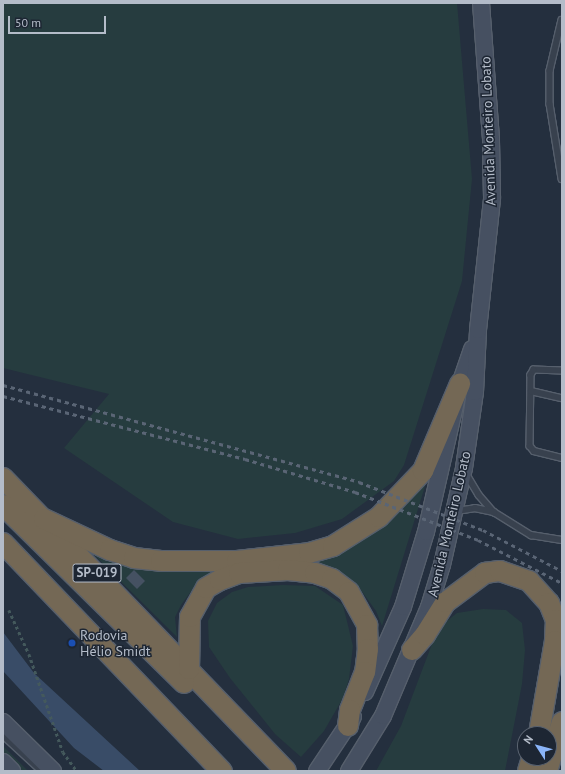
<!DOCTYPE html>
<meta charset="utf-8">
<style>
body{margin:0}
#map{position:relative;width:565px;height:774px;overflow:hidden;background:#242f3e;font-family:"PT Sans",sans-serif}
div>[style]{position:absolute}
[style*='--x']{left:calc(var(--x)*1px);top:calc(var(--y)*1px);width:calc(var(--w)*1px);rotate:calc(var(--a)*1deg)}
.green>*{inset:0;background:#263c3f}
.water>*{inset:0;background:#394c67}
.building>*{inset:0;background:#455162}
.path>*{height:2.5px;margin-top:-1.25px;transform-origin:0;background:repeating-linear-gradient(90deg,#44595c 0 3px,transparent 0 6px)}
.roads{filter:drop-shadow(1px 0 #565f6c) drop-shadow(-1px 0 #565f6c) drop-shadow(0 1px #565f6c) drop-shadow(0 -1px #565f6c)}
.service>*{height:5.5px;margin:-2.75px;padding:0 2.75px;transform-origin:2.75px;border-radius:2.75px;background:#38414e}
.secondary>*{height:16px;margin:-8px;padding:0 8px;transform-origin:8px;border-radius:8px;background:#465061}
.motorway>*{height:20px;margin:-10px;padding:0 10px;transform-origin:10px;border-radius:10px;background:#746855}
.rail>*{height:3px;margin-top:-1.5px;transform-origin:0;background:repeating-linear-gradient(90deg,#5a6575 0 4px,transparent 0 8px)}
.dots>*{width:11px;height:11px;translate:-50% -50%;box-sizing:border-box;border:2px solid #1d2633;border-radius:50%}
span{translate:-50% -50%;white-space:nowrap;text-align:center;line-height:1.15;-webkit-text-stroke:3px #1d2633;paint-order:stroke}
.shield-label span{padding:1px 3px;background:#1d2633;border:1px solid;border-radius:3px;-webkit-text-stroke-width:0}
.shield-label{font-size:13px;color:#b4bcc9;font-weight:700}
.street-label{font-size:14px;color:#b4bcc9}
.poi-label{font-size:14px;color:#b4bcc9}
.left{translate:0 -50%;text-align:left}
.frame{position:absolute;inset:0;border:4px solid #b4bcc9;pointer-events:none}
.north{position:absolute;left:517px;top:726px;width:40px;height:40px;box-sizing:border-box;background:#1d2633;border:1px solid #59626f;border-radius:50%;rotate:306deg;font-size:11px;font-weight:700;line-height:16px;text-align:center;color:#b4bcc9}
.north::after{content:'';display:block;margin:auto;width:14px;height:18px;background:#8ab4f8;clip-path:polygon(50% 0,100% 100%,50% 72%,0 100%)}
.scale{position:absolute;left:8px;top:16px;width:98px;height:18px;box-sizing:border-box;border:2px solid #b4bcc9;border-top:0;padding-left:5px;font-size:12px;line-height:14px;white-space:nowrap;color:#b4bcc9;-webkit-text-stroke:3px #1d2633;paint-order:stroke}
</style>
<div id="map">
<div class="green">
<i style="clip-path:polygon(3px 3px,457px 3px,472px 179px,462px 281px,404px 465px,394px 481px,342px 519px,295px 533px,238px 539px,173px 522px,64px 448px,109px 394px,3px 368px)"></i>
<i style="clip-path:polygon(434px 457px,382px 626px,376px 611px,358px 586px,341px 573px,214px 576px,195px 586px,181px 605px,175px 617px,177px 637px,93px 554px,132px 564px,348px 540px)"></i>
<i style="clip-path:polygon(283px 585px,315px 586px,343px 605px,353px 646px,349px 679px,343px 698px,324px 731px,301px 757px,275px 734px,230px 678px,209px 647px,208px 621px,217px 603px,232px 592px,248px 587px)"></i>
<i style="clip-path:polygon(483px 609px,506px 610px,522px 623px,525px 650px,522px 684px,505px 771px,376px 771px,401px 726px,438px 628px,457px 613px)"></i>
<i style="clip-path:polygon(3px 746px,28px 771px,17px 771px,3px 757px)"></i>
</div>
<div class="water">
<i style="clip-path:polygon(3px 632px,34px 673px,140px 771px,104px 771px,74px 748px,3px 671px)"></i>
</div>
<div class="building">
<i style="clip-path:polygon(134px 570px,145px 581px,137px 589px,126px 578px)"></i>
</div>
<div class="path">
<i style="--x:9;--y:610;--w:48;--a:65.6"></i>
<i style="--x:29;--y:654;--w:104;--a:70.9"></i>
<i style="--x:63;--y:752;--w:24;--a:54"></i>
</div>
<div class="roads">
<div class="service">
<i style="--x:562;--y:20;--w:52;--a:103.2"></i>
<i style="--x:550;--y:71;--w:33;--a:90"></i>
<i style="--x:550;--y:104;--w:76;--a:80.9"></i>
<i style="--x:562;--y:371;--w:28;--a:-178"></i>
<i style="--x:534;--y:370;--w:6;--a:121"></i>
<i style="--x:531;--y:375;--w:71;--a:90.8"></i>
<i style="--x:530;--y:446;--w:6;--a:51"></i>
<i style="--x:534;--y:451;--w:29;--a:14"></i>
<i style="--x:531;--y:391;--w:32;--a:13"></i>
<i style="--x:467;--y:475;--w:23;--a:59"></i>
<i style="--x:479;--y:495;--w:23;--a:49"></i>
<i style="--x:494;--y:512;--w:44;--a:31.9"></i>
<i style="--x:531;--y:535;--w:31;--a:9"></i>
<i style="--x:457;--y:511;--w:18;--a:-9"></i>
<i style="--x:475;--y:508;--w:19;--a:12"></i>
<i style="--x:3;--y:735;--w:53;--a:42.7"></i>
</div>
<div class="secondary">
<i style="--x:365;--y:692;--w:93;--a:-65.9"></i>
<i style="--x:403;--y:607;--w:78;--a:-73"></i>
<i style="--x:426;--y:532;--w:152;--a:-77.1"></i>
<i style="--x:460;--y:384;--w:37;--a:-71"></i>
<i style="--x:3;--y:722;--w:70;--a:44.4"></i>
<i style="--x:3;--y:762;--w:13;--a:45"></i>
<i style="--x:317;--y:771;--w:65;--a:-56.3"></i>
<i style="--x:349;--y:771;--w:65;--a:-58.3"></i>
<i style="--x:383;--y:716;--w:118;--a:-67.1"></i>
<i style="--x:429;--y:607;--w:44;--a:-72.8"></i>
<i style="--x:442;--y:565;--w:99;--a:-77.2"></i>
<i style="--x:464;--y:468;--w:77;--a:-81.8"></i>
<i style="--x:475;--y:392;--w:62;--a:-87.2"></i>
<i style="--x:478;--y:330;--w:133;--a:-83.9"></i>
<i style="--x:492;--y:198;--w:59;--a:-91"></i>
<i style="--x:491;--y:139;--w:136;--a:-94.2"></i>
</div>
<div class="motorway">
<i style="--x:3;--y:478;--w:407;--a:46"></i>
<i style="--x:3;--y:505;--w:254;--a:44.5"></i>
<i style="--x:44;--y:519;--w:73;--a:25.2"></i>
<i style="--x:110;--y:550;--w:25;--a:18"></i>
<i style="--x:134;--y:558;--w:27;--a:6"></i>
<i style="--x:161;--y:561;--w:76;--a:0"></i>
<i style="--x:237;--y:561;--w:72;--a:-6.3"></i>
<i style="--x:309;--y:553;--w:25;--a:-16"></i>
<i style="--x:333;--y:546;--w:54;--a:-32.2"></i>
<i style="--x:379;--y:517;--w:64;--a:-46.3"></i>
<i style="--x:423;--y:471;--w:95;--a:-67"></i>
<i style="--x:3;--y:543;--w:316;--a:46.2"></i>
<i style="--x:412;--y:650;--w:20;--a:-49"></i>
<i style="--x:425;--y:635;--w:39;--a:-58"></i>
<i style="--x:446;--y:602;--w:49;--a:-36.6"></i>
<i style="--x:485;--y:573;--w:15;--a:-8"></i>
<i style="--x:500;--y:571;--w:31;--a:19"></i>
<i style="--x:529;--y:581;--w:30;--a:48"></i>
<i style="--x:549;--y:603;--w:18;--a:68"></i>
<i style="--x:556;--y:620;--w:21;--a:93"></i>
<i style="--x:555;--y:641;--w:94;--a:99.8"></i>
<i style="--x:189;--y:669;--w:52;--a:-88.9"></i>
<i style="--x:190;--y:617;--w:33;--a:-61"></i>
<i style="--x:206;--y:588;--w:16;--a:-30"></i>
<i style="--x:220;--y:580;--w:20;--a:-20"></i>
<i style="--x:239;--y:573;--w:49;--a:-3.5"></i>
<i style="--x:288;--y:570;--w:27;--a:6"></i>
<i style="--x:315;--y:573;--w:18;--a:19"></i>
<i style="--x:332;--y:579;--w:21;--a:37"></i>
<i style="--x:349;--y:592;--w:38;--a:61"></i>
<i style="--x:367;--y:625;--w:24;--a:88"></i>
<i style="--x:368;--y:649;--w:23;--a:97"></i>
<i style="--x:365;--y:672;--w:41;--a:111.5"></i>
<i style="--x:350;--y:710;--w:16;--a:97"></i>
<i style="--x:528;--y:771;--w:14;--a:-73"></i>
<i style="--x:547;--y:771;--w:51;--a:-73"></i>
</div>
</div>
<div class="rail">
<i style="--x:3;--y:385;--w:369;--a:15.2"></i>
<i style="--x:359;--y:482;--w:133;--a:21.2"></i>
<i style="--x:483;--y:530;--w:89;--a:27.4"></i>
<i style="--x:3;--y:396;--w:250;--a:14.6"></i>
<i style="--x:245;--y:459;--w:115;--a:16.7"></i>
<i style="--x:355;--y:492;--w:132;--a:21.3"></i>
<i style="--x:478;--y:540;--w:94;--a:27.1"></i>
</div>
<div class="dots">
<i style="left:72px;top:643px;background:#1a4fb4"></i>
</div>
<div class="shield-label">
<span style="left:97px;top:573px">SP-019</span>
</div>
<div class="street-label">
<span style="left:488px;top:131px;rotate:-92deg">Avenida Monteiro Lobato</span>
<span style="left:449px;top:524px;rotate:-77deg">Avenida Monteiro Lobato</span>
</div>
<div class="poi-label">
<span class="left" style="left:80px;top:643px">Rodovia<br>Hélio Smidt</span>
</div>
<div class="frame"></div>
<div class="north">N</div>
<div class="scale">50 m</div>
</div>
